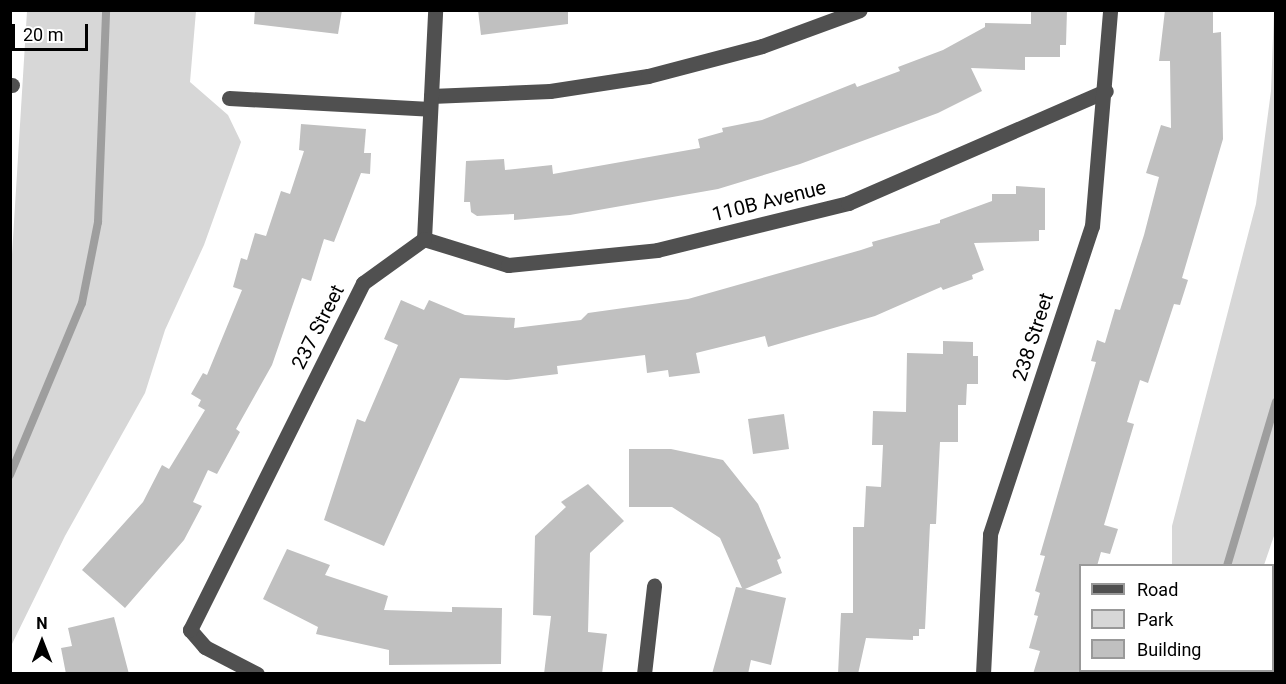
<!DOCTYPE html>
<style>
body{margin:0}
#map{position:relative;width:1286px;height:684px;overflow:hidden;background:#fff;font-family:Roboto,sans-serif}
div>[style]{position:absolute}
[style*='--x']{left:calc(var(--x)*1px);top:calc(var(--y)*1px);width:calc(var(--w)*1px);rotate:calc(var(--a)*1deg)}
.green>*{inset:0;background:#d7d7d7}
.stream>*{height:8px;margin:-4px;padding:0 4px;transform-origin:4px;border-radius:4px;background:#9e9e9e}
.building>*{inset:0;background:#c0c0c0}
.minor>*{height:15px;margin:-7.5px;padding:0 7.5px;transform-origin:7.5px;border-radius:7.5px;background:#505050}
span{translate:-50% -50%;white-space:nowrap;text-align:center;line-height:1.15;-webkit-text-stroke:4.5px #fff;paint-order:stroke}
.street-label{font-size:20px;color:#000}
.frame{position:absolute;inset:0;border:12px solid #000;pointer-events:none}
.legend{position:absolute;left:1079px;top:564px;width:195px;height:108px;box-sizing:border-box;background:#fff;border:2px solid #999;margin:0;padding:8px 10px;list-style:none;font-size:18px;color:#000}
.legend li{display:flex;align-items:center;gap:12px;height:30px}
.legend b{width:30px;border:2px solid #999}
.north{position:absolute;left:12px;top:612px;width:60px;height:60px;-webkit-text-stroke:4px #fff;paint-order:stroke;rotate:0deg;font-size:16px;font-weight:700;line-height:24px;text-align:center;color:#000}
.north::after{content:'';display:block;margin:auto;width:21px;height:27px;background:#000;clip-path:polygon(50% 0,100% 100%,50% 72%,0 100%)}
.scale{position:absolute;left:12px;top:24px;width:76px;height:27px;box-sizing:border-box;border:3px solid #000;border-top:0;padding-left:8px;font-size:18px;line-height:21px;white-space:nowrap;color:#000;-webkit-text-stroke:4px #fff;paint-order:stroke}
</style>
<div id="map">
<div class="green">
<i style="clip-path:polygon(27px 11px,196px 11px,190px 82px,228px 115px,241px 142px,204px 245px,165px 330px,145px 393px,65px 536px,11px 646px,10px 287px)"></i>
<i style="clip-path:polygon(1274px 11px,1275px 533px,1264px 565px,1172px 565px,1172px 526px,1256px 204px,1271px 91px)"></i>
</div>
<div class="stream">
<i style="--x:10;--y:475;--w:186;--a:-67.3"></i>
<i style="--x:82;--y:303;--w:83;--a:-78.8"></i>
<i style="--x:98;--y:222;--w:212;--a:-87.8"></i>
<i style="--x:1227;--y:566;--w:171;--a:-73.4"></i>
<i style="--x:1194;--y:674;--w:4;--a:-76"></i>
</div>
<div class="building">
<i style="clip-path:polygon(255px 10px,342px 10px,338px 34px,254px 24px)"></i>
<i style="clip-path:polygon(478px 10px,568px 10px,568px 24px,481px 35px)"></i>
<i style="clip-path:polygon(1031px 10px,1067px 10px,1066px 45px,1060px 45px,1060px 57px,1025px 57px,1025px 70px,971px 68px,982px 91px,938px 113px,800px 164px,718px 189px,570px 215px,514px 220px,514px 214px,477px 216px,471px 212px,470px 202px,464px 202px,466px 161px,504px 159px,505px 170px,552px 165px,553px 174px,700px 148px,698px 139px,723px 132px,722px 128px,762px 120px,855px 83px,857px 87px,900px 71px,898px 67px,943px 50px,985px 27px,985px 23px,1031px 24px)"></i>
<i style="clip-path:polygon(1165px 10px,1213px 10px,1213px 33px,1221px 32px,1223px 139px,1182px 278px,1188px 280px,1180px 305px,1174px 304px,1148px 383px,1140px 380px,1127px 422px,1134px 424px,1104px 525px,1118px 529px,1110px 554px,1101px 552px,1097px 566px,1080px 566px,1080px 674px,1033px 674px,1040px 651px,1029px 648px,1038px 616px,1034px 615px,1040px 593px,1035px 591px,1045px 556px,1040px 555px,1096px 362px,1091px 361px,1097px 340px,1105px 343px,1115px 309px,1120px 310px,1144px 235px,1159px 177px,1146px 173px,1161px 125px,1171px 128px,1170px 61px,1159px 61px)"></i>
<i style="clip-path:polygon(301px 124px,366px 129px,364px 153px,371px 153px,370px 174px,361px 173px,334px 242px,324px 239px,311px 281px,302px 278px,272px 365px,236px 429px,240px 432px,217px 474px,208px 470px,193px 502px,202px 506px,184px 540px,125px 608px,82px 570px,143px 502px,162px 465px,169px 469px,205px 410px,198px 406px,201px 400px,191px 394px,203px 373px,207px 375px,242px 290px,233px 287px,241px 258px,247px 260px,255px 233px,266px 236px,281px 191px,290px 194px,304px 151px,299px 150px)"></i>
<i style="clip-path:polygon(1016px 186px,1045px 188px,1045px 230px,1039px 230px,1039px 241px,974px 243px,984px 270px,972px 275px,973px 279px,943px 290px,941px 287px,875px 316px,768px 347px,765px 336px,696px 353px,700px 373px,669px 377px,668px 370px,647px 373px,645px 355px,557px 366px,558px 374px,507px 380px,460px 378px,384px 546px,324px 520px,357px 419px,365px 422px,398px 345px,384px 339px,401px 300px,424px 310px,429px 300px,465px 315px,515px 318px,514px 328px,581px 320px,588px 313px,688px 299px,861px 250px,873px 246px,872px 242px,940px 223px,940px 220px,992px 201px,992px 194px,1016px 194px)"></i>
<i style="clip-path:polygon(943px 341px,973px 342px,973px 356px,978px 356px,978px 384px,967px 384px,966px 405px,958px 405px,958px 442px,940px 442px,936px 524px,930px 524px,925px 629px,919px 629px,919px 636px,913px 636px,913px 640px,866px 638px,858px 674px,838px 674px,841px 613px,853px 613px,853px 527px,864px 527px,866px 486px,881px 487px,883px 445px,872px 445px,873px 411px,906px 412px,907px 353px,943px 354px)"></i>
<i style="clip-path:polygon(784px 414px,789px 449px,753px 454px,748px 419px)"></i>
<i style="clip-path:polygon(629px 449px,671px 449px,723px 460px,758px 504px,781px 558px,777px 560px,782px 573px,745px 589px,786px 598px,771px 665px,751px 660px,748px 674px,712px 674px,736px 587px,742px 588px,720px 538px,672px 507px,629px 507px)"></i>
<i style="clip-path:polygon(588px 484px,624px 521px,590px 553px,588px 632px,607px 634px,602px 674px,544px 674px,551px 616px,533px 615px,535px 536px,566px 507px,561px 502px)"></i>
<i style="clip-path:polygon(287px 549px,330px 565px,325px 575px,388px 596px,384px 610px,452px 612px,452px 607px,502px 608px,501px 664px,389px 665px,389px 650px,316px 634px,318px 627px,263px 599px)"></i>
<i style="clip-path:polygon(114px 617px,129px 674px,66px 674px,61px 648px,72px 646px,68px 628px)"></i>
</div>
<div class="minor">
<i style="--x:10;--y:85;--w:2;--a:0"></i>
<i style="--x:431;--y:96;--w:119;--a:-2.4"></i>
<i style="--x:550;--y:91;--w:99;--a:-8.7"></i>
<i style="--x:648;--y:76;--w:118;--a:-14.7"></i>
<i style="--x:762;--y:46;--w:104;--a:-20.2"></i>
<i style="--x:229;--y:98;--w:201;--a:3.1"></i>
<i style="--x:424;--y:239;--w:88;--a:17.2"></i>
<i style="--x:508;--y:265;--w:150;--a:-5.7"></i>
<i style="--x:657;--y:250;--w:197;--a:-13.8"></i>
<i style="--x:848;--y:203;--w:281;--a:-23.5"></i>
<i style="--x:424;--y:239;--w:229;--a:-87.2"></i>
<i style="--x:257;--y:674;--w:59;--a:-152.6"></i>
<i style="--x:205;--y:647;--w:23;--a:-131"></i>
<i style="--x:190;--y:630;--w:388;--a:-63.5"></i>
<i style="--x:363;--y:283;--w:75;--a:-35.8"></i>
<i style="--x:644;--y:674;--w:89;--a:-83.5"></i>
<i style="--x:983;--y:674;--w:140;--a:-87.1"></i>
<i style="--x:990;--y:534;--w:324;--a:-71.7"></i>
<i style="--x:1092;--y:226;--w:217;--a:-85.2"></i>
</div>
<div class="street-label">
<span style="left:769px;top:201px;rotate:-14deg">110B Avenue</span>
<span style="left:318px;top:327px;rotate:-63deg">237 Street</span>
<span style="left:1033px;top:337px;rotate:-72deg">238 Street</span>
</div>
<div class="frame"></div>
<ul class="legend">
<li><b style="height:8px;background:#505050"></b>Road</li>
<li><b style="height:16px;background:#d7d7d7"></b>Park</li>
<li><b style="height:16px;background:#c0c0c0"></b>Building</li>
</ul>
<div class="north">N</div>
<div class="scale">20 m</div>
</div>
